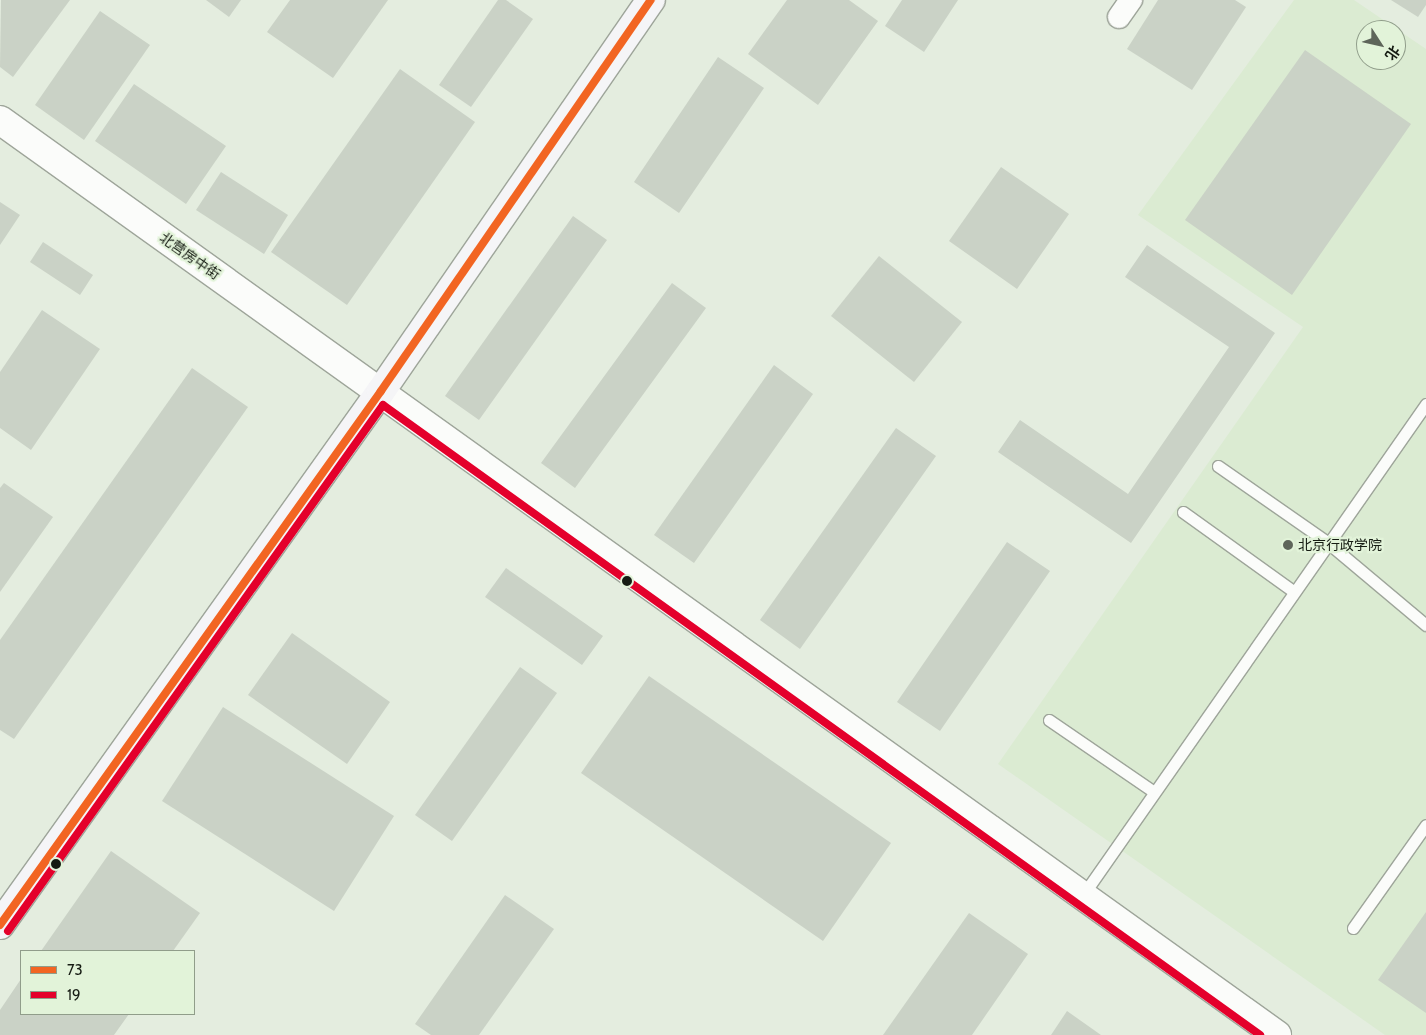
<!DOCTYPE html>
<meta charset="utf-8">
<style>
body{margin:0}
#map{position:relative;width:1426px;height:1035px;overflow:hidden;background:#e4eddf;font-family:Cabin,"Noto Sans SC",sans-serif}
div>[style]{position:absolute}
[style*='--x']{left:calc(var(--x)*1px);top:calc(var(--y)*1px);width:calc(var(--w)*1px);rotate:calc(var(--a)*1deg)}
.built>*{inset:0;background:#dbebd2}
.building>*{inset:0;background:#cad2c6}
.roads{filter:drop-shadow(1px 0 #9ea59a) drop-shadow(-1px 0 #9ea59a) drop-shadow(0 1px #9ea59a) drop-shadow(0 -1px #9ea59a)}
.service>*{height:11px;margin:-5.5px;padding:0 5.5px;transform-origin:5.5px;border-radius:5.5px;background:#fbfcfa}
.minor>*{height:22px;margin:-11px;padding:0 11px;transform-origin:11px;border-radius:11px;background:#fbfcfa}
.tertiary>*{height:28px;margin:-14px;padding:0 14px;transform-origin:14px;border-radius:14px;background:#fbfcfa}
.secondary>*{height:28px;margin:-14px;padding:0 14px;transform-origin:14px;border-radius:14px;background:#f5f5f7}
.bus-1>*{height:8px;margin:-4px;padding:0 4px;transform-origin:4px;border-radius:4px;background:#f26522}
.bus-2>*{height:8px;margin:-4px;padding:0 4px;transform-origin:4px;border-radius:4px;background:#e4002b}
.dots>*{width:14px;height:14px;translate:-50% -50%;box-sizing:border-box;border:2px solid #e2f3d9;border-radius:50%}
span{translate:-50% -50%;white-space:nowrap;text-align:center;line-height:1.15;-webkit-text-stroke:4.5px #e2f3d9;paint-order:stroke}
.street-label{font-size:14px;color:#161c13}
.poi-label{font-size:14px;color:#161c13}
.left{translate:0 -50%;text-align:left}
.legend{position:absolute;left:20px;top:950px;width:175px;height:65px;box-sizing:border-box;background:#e2f3d9;border:1px solid #909d8a;margin:0;padding:6px 9px;list-style:none;font-size:15px;color:#161c13}
.legend li{display:flex;align-items:center;gap:10px;height:25px}
.legend b{width:25px;border:1px solid #909d8a}
.north{position:absolute;left:1356px;top:20px;width:50px;height:50px;box-sizing:border-box;background:#e2f3d9;border:1px solid #909d8a;border-radius:50%;rotate:125deg;font-size:14px;font-weight:700;line-height:20px;text-align:center;color:#161c13}
.north::after{content:'';display:block;margin:auto;width:18px;height:22px;background:#5e655a;clip-path:polygon(50% 0,100% 100%,50% 72%,0 100%)}
</style>
<div id="map">
<div class="built">
<i style="clip-path:polygon(evenodd,1294px 0,1354px 0,1426px 49px,1426px 1035px,1385px 1035px,998px 764px,1303px 327px,1138px 215px,1294px 0,1366px 30px,1396px 30px,1396px 60px,1366px 60px,1366px 30px)"></i>
</div>
<div class="building">
<i style="clip-path:polygon(1px 0,70px 0,13px 77px,0 67px)"></i>
<i style="clip-path:polygon(206px 0,241px 0,229px 17px)"></i>
<i style="clip-path:polygon(290px 0,388px 0,333px 78px,267px 32px)"></i>
<i style="clip-path:polygon(498px 0,506px 0,533px 19px,471px 107px,439px 85px)"></i>
<i style="clip-path:polygon(787px 0,849px 0,878px 21px,818px 105px,748px 54px)"></i>
<i style="clip-path:polygon(902px 0,958px 0,924px 52px,885px 26px)"></i>
<i style="clip-path:polygon(1158px 0,1235px 0,1246px 7px,1192px 90px,1127px 49px)"></i>
<i style="clip-path:polygon(1391px 0,1426px 0,1426px 5px,1418px 17px)"></i>
<i style="clip-path:polygon(100px 11px,150px 45px,84px 140px,35px 105px)"></i>
<i style="clip-path:polygon(1305px 50px,1411px 124px,1292px 295px,1185px 220px)"></i>
<i style="clip-path:polygon(718px 57px,764px 88px,679px 213px,634px 182px)"></i>
<i style="clip-path:polygon(400px 69px,475px 122px,347px 305px,271px 252px)"></i>
<i style="clip-path:polygon(134px 84px,226px 146px,186px 204px,95px 141px)"></i>
<i style="clip-path:polygon(1001px 167px,1069px 214px,1017px 289px,949px 241px)"></i>
<i style="clip-path:polygon(221px 172px,288px 215px,264px 254px,196px 210px)"></i>
<i style="clip-path:polygon(0 202px,20px 215px,0 245px)"></i>
<i style="clip-path:polygon(573px 216px,607px 240px,479px 420px,445px 396px)"></i>
<i style="clip-path:polygon(43px 242px,93px 275px,80px 295px,30px 262px)"></i>
<i style="clip-path:polygon(1147px 245px,1275px 333px,1131px 543px,998px 452px,1020px 420px,1128px 494px,1229px 347px,1125px 277px)"></i>
<i style="clip-path:polygon(879px 256px,962px 322px,914px 382px,831px 316px)"></i>
<i style="clip-path:polygon(672px 283px,706px 308px,575px 488px,541px 463px)"></i>
<i style="clip-path:polygon(42px 310px,100px 349px,31px 450px,0 428px,0 372px)"></i>
<i style="clip-path:polygon(774px 365px,813px 394px,694px 563px,654px 535px)"></i>
<i style="clip-path:polygon(192px 368px,248px 407px,14px 739px,0 730px,0 640px)"></i>
<i style="clip-path:polygon(896px 428px,936px 456px,800px 649px,760px 620px)"></i>
<i style="clip-path:polygon(4px 483px,53px 517px,0 592px,0 488px)"></i>
<i style="clip-path:polygon(1007px 542px,1050px 571px,940px 731px,897px 702px)"></i>
<i style="clip-path:polygon(506px 568px,603px 636px,582px 665px,485px 597px)"></i>
<i style="clip-path:polygon(292px 633px,390px 702px,347px 764px,248px 695px)"></i>
<i style="clip-path:polygon(520px 667px,557px 693px,452px 841px,415px 815px)"></i>
<i style="clip-path:polygon(649px 676px,891px 843px,823px 941px,581px 773px)"></i>
<i style="clip-path:polygon(223px 707px,394px 816px,334px 911px,162px 801px)"></i>
<i style="clip-path:polygon(111px 851px,200px 913px,173px 951px,41px 951px)"></i>
<i style="clip-path:polygon(505px 895px,554px 929px,479px 1035px,431px 1035px,415px 1024px)"></i>
<i style="clip-path:polygon(1426px 912px,1426px 1013px,1378px 980px)"></i>
<i style="clip-path:polygon(969px 913px,1028px 954px,972px 1035px,883px 1035px)"></i>
<i style="clip-path:polygon(21px 979px,21px 1014px,129px 1014px,114px 1035px,0 1035px,0 1010px)"></i>
<i style="clip-path:polygon(1067px 1011px,1101px 1035px,1051px 1035px)"></i>
</div>
<div class="roads">
<div class="service">
<i style="--x:1218;--y:466;--w:133;--a:34.9"></i>
<i style="--x:1327;--y:542;--w:129;--a:40"></i>
<i style="--x:1183;--y:512;--w:135;--a:35.7"></i>
<i style="--x:1049;--y:720;--w:127;--a:34.4"></i>
<i style="--x:1083;--y:895;--w:599;--a:-55.06"></i>
<i style="--x:1353;--y:928;--w:126;--a:-54.7"></i>
</div>
<div class="minor">
<i style="--x:1119;--y:17;--w:21;--a:-55"></i>
</div>
<div class="tertiary">
<i style="--x:0;--y:120;--w:1571;--a:35.62"></i>
</div>
<div class="secondary">
<i style="--x:0;--y:925;--w:656;--a:-54.49"></i>
<i style="--x:381;--y:391;--w:475;--a:-55.4"></i>
</div>
</div>
<div class="bus-1">
<i style="--x:0;--y:925;--w:656;--a:-54.49"></i>
<i style="--x:381;--y:391;--w:475;--a:-55.4"></i>
</div>
<div class="bus-2">
<i style="--x:8;--y:931;--w:646;--a:-54.51"></i>
<i style="--x:383;--y:405;--w:1080;--a:35.69"></i>
</div>
<div class="dots">
<i style="left:1288px;top:545px;background:#5e655a"></i>
<i style="left:627px;top:581px;background:#161c13"></i>
<i style="left:56px;top:864px;background:#161c13"></i>
</div>
<div class="street-label">
<span style="left:190px;top:256px;rotate:35deg">北营房中街</span>
</div>
<div class="poi-label">
<span class="left" style="left:1298px;top:545px">北京行政学院</span>
</div>
<ul class="legend">
<li><b style="height:6px;background:#f26522"></b>73</li>
<li><b style="height:6px;background:#e4002b"></b>19</li>
</ul>
<div class="north">北</div>
</div>
